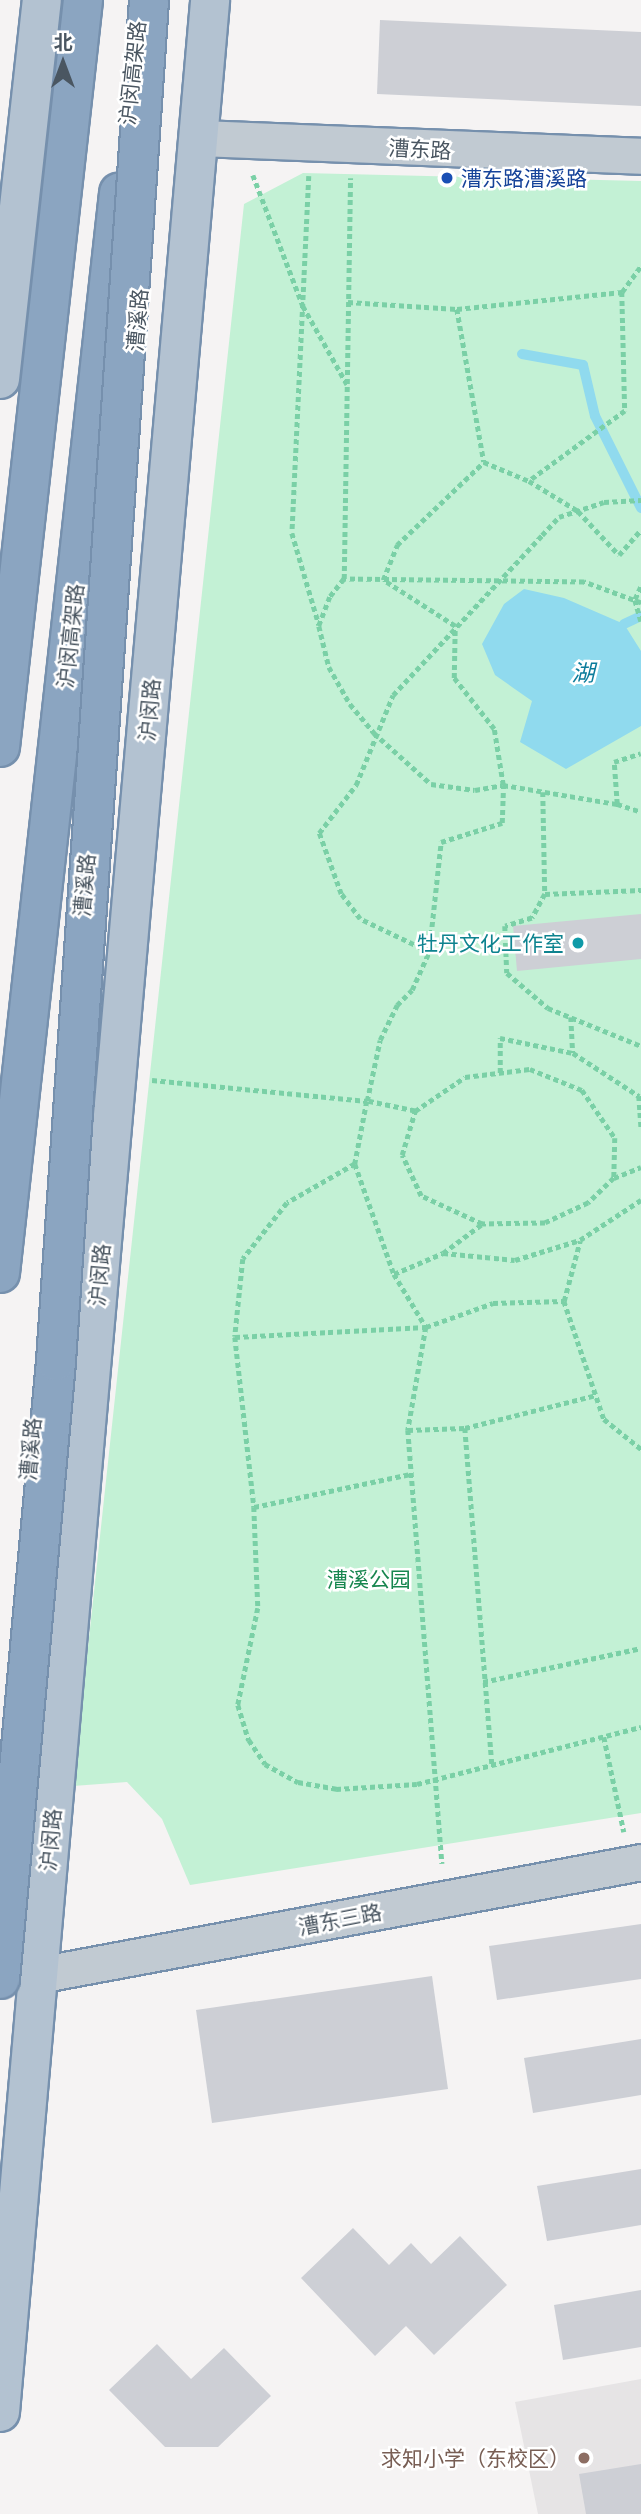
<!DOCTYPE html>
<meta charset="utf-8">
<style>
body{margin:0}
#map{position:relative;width:641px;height:2514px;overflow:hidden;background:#f5f3f3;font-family:"Golos Text","Noto Sans SC",sans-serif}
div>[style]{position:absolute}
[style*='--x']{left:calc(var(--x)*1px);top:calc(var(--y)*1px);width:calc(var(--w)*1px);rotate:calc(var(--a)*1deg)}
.education>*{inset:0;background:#e6e4e5}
.green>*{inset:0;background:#c3f1d5}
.water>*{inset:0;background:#90daee}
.stream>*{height:10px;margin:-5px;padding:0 5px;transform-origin:5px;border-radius:5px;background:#90daee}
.building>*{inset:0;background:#cdcfd5}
.path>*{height:4.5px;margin-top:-2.25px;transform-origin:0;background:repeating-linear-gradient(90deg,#7ad0a6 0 5px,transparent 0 8.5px)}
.roads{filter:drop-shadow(2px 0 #7690ad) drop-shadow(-2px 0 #7690ad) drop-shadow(0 2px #7690ad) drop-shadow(0 -2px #7690ad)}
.minor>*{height:35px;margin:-17.5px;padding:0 17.5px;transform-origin:17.5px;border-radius:17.5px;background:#c1cad2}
.major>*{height:38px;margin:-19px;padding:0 19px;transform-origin:19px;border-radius:19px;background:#b3c2d1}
.highway>*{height:38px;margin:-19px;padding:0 19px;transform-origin:19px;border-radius:19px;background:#8ba5c1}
.bridges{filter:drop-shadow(2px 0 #7690ad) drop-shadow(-2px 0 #7690ad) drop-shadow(0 2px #7690ad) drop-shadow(0 -2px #7690ad)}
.highway-bridge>*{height:38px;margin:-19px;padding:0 19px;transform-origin:19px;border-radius:19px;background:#8ba5c1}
.dots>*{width:19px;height:19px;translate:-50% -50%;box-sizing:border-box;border:4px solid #fff;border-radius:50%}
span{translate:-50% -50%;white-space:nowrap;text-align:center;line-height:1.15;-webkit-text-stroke:5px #fff;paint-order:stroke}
.street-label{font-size:21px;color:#4a5661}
.transit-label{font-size:21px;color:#164399}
.left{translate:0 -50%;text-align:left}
.culture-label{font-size:21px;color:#0d838f}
.right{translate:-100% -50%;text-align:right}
.park-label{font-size:21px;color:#17864f}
.education-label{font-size:21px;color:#785e54}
.water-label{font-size:23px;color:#0c7c9b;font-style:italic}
.north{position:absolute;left:28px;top:28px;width:70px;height:70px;-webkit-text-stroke:5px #fff;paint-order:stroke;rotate:0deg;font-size:19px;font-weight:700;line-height:28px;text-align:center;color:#4a5661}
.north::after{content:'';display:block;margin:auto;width:24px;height:32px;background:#4a5661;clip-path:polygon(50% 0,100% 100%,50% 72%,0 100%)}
</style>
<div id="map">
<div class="education">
<i style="clip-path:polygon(641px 2379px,641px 2514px,538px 2514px,515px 2402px)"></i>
</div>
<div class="green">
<i style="clip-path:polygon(303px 173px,641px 181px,641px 1813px,190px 1885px,162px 1819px,127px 1782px,73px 1786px,244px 204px)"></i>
</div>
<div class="water">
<i style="clip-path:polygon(524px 589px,564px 598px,624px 624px,641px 651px,641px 726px,566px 769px,520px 742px,532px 701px,495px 675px,482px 644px,504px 604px)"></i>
</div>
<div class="stream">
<i style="--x:522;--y:354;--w:62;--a:10.2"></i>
<i style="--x:583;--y:365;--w:52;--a:76.8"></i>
<i style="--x:595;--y:416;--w:103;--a:63.4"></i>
<i style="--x:624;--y:624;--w:19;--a:-25"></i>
</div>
<div class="building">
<i style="clip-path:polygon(380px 20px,641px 32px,641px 106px,377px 94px)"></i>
<i style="clip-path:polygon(641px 914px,641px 959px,517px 971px,513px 926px)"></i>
<i style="clip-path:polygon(641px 1924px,641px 1979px,497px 2000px,489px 1946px)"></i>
<i style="clip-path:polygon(432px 1976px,448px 2089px,212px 2123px,196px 2010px)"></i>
<i style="clip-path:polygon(641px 2039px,641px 2095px,533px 2113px,524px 2058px)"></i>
<i style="clip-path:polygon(641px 2169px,641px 2225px,547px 2241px,537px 2186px)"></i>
<i style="clip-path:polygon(353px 2228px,389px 2265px,411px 2243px,431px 2264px,460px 2236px,507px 2285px,434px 2355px,406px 2326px,375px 2356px,301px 2278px)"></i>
<i style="clip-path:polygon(641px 2290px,641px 2347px,563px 2360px,554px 2305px)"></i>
<i style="clip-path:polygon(157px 2344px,191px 2379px,224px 2348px,271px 2396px,218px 2447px,165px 2447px,109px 2390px)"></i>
<i style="clip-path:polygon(641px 2464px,641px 2514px,586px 2514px,579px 2474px)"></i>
</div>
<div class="path">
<i style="--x:253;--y:175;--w:140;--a:69.1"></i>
<i style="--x:303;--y:306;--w:90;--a:60.6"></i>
<i style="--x:309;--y:176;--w:357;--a:92.7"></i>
<i style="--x:292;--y:533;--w:96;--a:73.6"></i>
<i style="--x:622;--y:292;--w:32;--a:-54"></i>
<i style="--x:348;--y:302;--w:109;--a:3.7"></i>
<i style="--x:457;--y:309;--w:166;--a:-5.9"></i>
<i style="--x:622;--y:292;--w:119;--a:88.6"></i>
<i style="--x:625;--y:411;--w:119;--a:143.9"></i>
<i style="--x:457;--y:309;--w:155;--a:80"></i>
<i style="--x:344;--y:579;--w:401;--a:-89.1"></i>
<i style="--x:641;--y:587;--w:14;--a:115"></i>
<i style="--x:635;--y:600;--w:22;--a:74"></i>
<i style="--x:641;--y:603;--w:61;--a:-159.8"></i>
<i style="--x:584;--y:582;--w:240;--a:-179.3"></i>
<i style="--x:344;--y:579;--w:23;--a:128"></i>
<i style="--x:330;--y:597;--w:31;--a:111"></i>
<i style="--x:319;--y:626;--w:42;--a:76.3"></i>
<i style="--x:329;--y:667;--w:43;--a:60.4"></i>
<i style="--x:350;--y:704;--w:38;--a:50"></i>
<i style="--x:374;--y:733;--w:76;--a:41.8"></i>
<i style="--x:431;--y:784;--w:44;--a:7.8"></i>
<i style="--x:475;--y:790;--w:28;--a:-10"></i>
<i style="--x:503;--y:785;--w:116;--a:9.5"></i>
<i style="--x:617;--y:804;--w:25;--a:18"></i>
<i style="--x:543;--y:792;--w:102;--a:88.9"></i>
<i style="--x:545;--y:894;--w:27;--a:118"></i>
<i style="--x:532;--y:918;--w:28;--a:163"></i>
<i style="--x:505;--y:926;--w:47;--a:87.6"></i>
<i style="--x:507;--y:973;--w:54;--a:40.5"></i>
<i style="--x:548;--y:1008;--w:100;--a:22.2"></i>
<i style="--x:617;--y:804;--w:42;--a:-94.1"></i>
<i style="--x:614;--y:762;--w:28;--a:-18"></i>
<i style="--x:545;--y:894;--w:96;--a:-2.4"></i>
<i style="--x:429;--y:952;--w:76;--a:-154.4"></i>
<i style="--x:360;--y:919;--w:31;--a:-127"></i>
<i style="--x:341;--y:894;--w:65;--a:-109.8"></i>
<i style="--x:319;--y:833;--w:61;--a:-52.4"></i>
<i style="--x:356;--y:785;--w:97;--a:-67.7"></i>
<i style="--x:393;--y:695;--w:219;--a:-47"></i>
<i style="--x:542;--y:535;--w:25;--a:-47"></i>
<i style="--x:559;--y:517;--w:47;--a:-18.4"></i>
<i style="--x:604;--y:502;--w:37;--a:-3"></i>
<i style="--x:571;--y:1017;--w:36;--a:87"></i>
<i style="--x:500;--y:1073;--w:35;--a:-90"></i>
<i style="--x:500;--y:1038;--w:75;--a:11.6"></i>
<i style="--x:573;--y:1053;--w:79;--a:33.1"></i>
<i style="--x:639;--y:1096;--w:32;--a:86"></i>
<i style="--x:152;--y:1080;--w:216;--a:5.6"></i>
<i style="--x:367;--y:1101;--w:62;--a:-78"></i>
<i style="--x:380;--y:1040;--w:39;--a:-64"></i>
<i style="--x:397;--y:1005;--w:21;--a:-45"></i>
<i style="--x:412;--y:990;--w:42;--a:-65.9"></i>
<i style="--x:429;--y:952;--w:111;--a:-83.8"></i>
<i style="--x:441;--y:842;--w:64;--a:-17.3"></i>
<i style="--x:502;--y:823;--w:38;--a:-88"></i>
<i style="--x:503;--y:785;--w:57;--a:-99.1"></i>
<i style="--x:494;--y:729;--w:65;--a:-128.1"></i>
<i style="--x:454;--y:678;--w:52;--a:-88.9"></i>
<i style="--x:455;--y:626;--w:85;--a:-147.4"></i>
<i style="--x:383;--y:580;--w:38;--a:-68"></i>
<i style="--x:397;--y:545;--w:120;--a:-43.7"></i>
<i style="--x:484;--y:462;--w:49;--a:22.9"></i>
<i style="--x:529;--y:481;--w:57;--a:31.5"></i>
<i style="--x:578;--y:511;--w:60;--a:47"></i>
<i style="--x:619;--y:555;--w:33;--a:-49"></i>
<i style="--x:415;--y:1111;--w:60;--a:-34.2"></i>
<i style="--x:465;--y:1077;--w:65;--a:-7"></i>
<i style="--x:530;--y:1069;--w:56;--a:22"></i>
<i style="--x:582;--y:1090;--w:58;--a:55.5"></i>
<i style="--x:615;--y:1138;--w:40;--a:91.4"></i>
<i style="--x:614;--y:1178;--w:36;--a:136"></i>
<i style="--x:588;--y:1203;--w:47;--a:155.1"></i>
<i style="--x:545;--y:1223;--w:63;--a:179.1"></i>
<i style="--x:482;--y:1224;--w:67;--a:-155.3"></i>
<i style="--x:421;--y:1196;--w:45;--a:-114.9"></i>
<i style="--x:402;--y:1155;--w:46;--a:-73.5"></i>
<i style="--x:415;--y:1111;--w:49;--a:-168.2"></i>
<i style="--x:367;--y:1101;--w:64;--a:100.8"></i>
<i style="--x:355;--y:1164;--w:78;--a:150.2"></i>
<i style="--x:287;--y:1203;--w:71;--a:128.2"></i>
<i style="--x:243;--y:1259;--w:78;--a:95.9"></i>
<i style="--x:235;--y:1337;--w:171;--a:83.6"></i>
<i style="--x:254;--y:1507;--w:101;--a:87.7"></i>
<i style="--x:258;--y:1608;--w:99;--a:101.7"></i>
<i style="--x:238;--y:1705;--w:37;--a:73"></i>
<i style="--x:249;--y:1740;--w:29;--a:56"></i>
<i style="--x:265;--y:1764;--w:38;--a:29"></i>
<i style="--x:298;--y:1782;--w:39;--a:10"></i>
<i style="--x:336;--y:1789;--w:81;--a:-3.5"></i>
<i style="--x:417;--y:1784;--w:231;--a:-14.3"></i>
<i style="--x:355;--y:1164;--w:117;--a:70.5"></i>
<i style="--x:394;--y:1274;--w:62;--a:58.9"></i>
<i style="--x:426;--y:1327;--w:105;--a:99.9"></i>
<i style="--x:408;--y:1430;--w:435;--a:85.5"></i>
<i style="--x:614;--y:1178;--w:29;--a:-22"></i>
<i style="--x:443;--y:1253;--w:49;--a:-36.6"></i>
<i style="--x:394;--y:1274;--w:53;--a:-23.2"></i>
<i style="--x:443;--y:1253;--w:72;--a:5.6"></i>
<i style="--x:515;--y:1260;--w:68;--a:-17.1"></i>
<i style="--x:580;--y:1240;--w:73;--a:-33.3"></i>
<i style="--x:564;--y:1301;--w:62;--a:-75.1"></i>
<i style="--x:235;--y:1337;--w:191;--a:-3"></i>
<i style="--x:426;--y:1327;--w:71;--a:-19.7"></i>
<i style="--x:493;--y:1303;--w:71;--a:-1.6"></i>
<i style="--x:564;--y:1301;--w:125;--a:71.3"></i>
<i style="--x:604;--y:1419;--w:48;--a:39"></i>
<i style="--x:465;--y:1428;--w:338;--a:85.4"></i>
<i style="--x:408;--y:1430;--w:57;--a:-2"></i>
<i style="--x:465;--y:1428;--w:135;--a:-14.1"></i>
<i style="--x:254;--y:1507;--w:160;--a:-11.9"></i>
<i style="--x:483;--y:1682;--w:162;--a:-12.1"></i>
<i style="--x:604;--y:1737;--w:97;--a:78.1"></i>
</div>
<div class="roads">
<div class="minor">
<i style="--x:199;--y:138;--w:442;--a:2.3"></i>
<i style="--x:38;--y:1975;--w:613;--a:-10.61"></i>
</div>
<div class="major">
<i style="--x:0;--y:379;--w:381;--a:-83.7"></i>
<i style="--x:0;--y:2412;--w:2421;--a:-85.02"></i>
</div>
<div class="highway">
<i style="--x:0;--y:747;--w:752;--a:-83.66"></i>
<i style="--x:0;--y:1273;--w:1087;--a:-83.71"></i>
</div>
</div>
<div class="bridges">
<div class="highway-bridge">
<i style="--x:0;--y:1979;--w:621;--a:-84.82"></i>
<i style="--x:56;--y:1361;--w:1364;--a:-86.09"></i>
</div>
</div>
<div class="dots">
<i style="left:447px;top:178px;background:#1a4fb4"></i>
<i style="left:578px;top:943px;background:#0f9aa8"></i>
<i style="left:584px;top:2458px;background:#8d6e63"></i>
</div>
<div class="street-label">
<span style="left:132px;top:73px;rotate:-84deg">沪闵高架路</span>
<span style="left:420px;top:149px;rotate:3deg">漕东路</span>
<span style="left:137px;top:320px;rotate:-85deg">漕溪路</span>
<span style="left:70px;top:636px;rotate:-84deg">沪闵高架路</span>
<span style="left:149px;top:710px;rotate:-85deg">沪闵路</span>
<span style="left:84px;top:885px;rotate:-85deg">漕溪路</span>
<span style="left:99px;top:1275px;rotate:-85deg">沪闵路</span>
<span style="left:30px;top:1449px;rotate:-85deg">漕溪路</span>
<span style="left:50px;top:1840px;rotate:-85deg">沪闵路</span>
<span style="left:340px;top:1919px;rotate:-11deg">漕东三路</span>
</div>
<div class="transit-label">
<span class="left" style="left:461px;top:178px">漕东路漕溪路</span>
</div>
<div class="culture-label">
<span class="right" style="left:564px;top:943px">牡丹文化工作室</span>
</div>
<div class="park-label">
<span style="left:369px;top:1579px">漕溪公园</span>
</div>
<div class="education-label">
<span class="right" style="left:570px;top:2458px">求知小学（东校区）</span>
</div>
<div class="water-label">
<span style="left:583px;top:672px">湖</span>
</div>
<div class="north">北</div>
</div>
